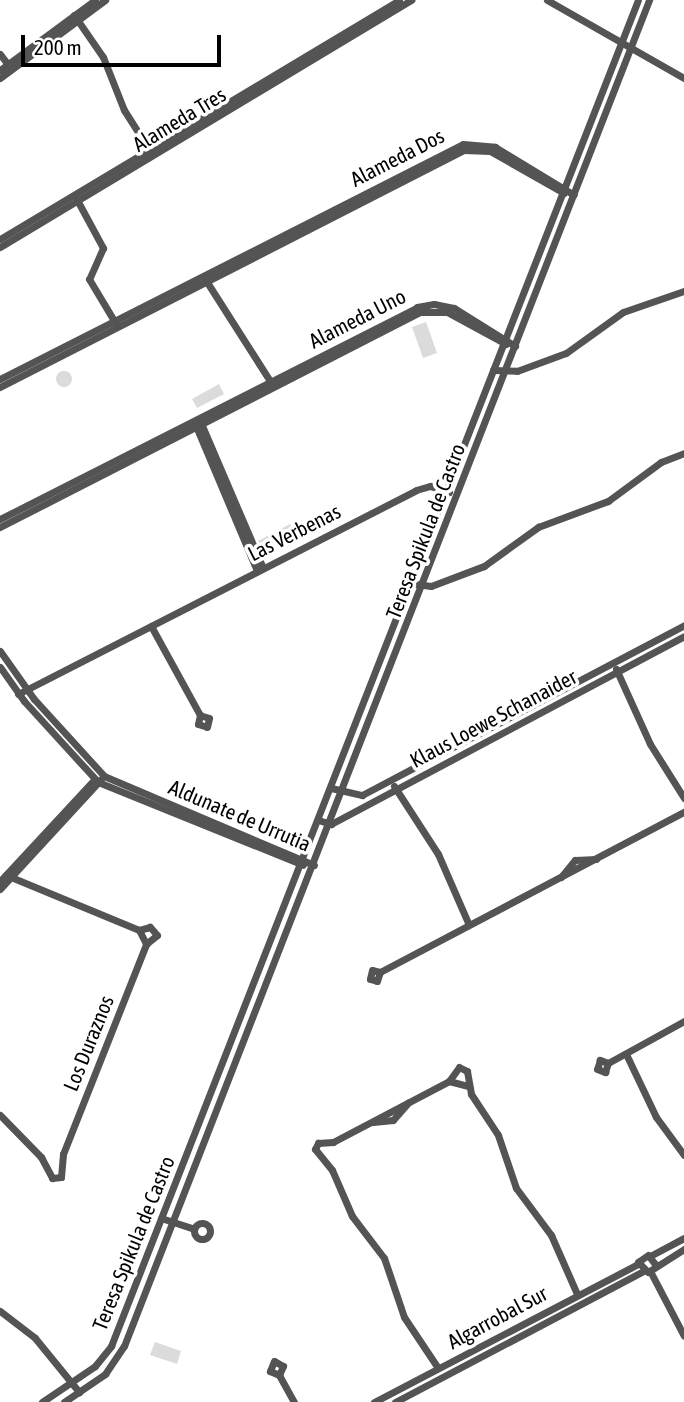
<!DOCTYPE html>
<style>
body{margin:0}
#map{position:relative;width:684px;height:1402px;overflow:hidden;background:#fff;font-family:"Asap Condensed",sans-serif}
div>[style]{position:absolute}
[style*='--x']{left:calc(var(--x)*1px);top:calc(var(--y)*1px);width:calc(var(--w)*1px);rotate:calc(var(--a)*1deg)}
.green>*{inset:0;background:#dbdbdb}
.round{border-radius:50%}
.street>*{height:7px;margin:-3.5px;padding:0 3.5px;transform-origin:3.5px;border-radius:3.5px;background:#545454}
.street>.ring{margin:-3.5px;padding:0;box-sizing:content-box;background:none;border:7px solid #545454;border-radius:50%}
span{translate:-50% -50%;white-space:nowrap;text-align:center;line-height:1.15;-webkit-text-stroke:7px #fff;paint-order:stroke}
.street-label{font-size:21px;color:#000}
.scale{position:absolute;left:21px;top:35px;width:200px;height:32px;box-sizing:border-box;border:4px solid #000;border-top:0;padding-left:9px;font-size:21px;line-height:24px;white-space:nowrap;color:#000;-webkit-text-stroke:5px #fff;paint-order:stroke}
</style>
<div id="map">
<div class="green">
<i style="clip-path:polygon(426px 322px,437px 353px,423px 358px,412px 327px)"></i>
<i class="round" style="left:56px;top:371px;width:16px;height:16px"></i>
<i style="clip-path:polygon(219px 384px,224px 394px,197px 408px,192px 399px)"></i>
<i style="clip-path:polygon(290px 524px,297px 536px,264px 553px,258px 541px)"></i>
<i style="clip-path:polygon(155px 1342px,181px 1351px,177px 1364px,150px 1355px)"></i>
</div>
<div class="street">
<i style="--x:547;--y:0;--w:158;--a:29.7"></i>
<i style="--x:74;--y:15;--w:51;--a:55.4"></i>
<i style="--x:103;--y:57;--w:57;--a:68.4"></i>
<i style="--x:124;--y:110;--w:49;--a:57.6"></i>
<i style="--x:0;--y:54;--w:15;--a:53"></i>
<i style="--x:0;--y:70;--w:118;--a:-36.4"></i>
<i style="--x:0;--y:78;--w:131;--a:-36.6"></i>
<i style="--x:76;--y:198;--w:57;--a:61.6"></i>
<i style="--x:103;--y:248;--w:34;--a:114"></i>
<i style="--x:89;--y:279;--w:52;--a:59"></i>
<i style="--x:0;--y:239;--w:465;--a:-30.9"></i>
<i style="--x:0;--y:247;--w:480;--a:-31"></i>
<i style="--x:205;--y:279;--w:125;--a:57.5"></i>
<i style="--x:493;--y:370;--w:24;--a:2"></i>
<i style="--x:517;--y:371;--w:52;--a:-20.2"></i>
<i style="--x:566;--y:353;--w:70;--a:-35.7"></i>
<i style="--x:623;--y:312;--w:65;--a:-19"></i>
<i style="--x:0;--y:379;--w:519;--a:-26.91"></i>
<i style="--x:463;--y:144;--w:32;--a:5"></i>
<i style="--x:495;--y:147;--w:92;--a:31.3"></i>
<i style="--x:0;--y:387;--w:521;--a:-27.06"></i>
<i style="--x:464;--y:150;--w:26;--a:2"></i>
<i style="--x:490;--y:151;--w:85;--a:29.6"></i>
<i style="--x:200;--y:421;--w:160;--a:66.8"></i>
<i style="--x:195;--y:424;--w:160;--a:67.1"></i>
<i style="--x:0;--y:519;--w:468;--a:-26.9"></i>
<i style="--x:417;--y:307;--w:17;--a:-10"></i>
<i style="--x:434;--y:304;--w:20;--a:11"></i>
<i style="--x:454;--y:308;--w:72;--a:31.9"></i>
<i style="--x:0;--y:527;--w:472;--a:-27.1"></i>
<i style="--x:420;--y:312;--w:27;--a:0"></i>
<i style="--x:447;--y:312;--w:67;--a:28.5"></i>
<i style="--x:409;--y:583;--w:22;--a:8"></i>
<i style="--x:431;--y:586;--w:57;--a:-20.7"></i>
<i style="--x:484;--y:566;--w:67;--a:-35.8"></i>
<i style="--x:538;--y:527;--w:75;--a:-20.4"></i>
<i style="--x:608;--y:501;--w:66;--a:-36.3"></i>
<i style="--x:661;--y:462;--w:25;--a:-21"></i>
<i style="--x:151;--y:626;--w:102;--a:61.2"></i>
<i style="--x:200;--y:715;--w:9;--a:103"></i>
<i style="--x:198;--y:724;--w:9;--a:18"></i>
<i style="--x:207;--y:727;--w:9;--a:-77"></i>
<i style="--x:209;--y:718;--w:9;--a:-162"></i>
<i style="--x:0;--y:651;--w:59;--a:54.7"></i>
<i style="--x:34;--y:699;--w:104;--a:47.7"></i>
<i style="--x:104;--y:776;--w:228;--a:23"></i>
<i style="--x:0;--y:667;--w:42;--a:54.8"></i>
<i style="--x:24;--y:701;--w:110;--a:47.6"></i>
<i style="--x:98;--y:782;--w:221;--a:22"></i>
<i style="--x:616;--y:669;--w:82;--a:65.6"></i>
<i style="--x:650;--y:744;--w:64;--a:57.8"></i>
<i style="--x:18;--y:694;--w:447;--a:-27.1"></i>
<i style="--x:416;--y:490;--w:15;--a:-16"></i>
<i style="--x:430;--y:486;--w:20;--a:18"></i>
<i style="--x:394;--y:786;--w:81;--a:57.1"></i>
<i style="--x:438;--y:854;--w:77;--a:66.4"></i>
<i style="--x:331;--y:788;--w:32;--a:13"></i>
<i style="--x:362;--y:795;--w:364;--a:-27.8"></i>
<i style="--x:318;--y:820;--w:14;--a:17"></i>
<i style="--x:331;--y:824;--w:400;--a:-28"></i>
<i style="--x:6;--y:875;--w:144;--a:22.5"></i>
<i style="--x:139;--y:930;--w:16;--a:63"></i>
<i style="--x:561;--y:877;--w:22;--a:-51"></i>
<i style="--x:575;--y:860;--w:21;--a:-3"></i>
<i style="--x:0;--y:881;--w:137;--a:-47.1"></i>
<i style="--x:0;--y:889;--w:149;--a:-47.4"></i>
<i style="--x:380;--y:972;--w:8;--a:-166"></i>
<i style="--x:372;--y:970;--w:9;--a:103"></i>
<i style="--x:370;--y:979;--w:7;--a:16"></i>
<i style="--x:377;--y:981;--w:9;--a:-72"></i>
<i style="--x:380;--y:972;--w:344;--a:-27.8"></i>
<i style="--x:626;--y:1054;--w:70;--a:64.5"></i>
<i style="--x:656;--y:1117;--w:47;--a:53.6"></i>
<i style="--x:608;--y:1063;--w:9;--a:-159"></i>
<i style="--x:600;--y:1060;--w:9;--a:108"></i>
<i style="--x:597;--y:1069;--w:9;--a:21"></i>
<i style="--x:605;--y:1072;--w:9;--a:-72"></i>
<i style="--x:608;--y:1063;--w:87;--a:-28.9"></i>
<i style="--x:449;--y:1081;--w:20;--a:15"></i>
<i style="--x:0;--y:1115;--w:59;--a:45.7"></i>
<i style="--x:41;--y:1157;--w:24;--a:62"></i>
<i style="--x:52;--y:1178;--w:9;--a:-6"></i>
<i style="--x:61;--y:1177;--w:23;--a:-85"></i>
<i style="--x:63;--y:1154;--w:226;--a:-68.4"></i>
<i style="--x:146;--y:944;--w:14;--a:-39"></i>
<i style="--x:157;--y:935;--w:11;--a:-131"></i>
<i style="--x:150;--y:927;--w:11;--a:165"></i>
<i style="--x:373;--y:1122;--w:20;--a:-6"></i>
<i style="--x:393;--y:1120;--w:23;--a:-49"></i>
<i style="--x:161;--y:1218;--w:35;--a:18"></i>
<i class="ring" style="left:194px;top:1223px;width:9px;height:9px"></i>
<i style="--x:650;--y:1256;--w:38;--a:-28"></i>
<i style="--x:655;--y:1264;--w:11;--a:-128"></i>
<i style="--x:648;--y:1255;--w:12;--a:145"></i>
<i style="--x:638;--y:1262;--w:14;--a:45"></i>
<i style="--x:648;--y:1272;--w:43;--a:-32.6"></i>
<i style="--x:650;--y:1271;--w:73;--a:62.4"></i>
<i style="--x:0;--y:1311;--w:44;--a:37.6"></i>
<i style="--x:35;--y:1338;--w:70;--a:50.8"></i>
<i style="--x:438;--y:1368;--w:61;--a:-123.7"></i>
<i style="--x:404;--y:1317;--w:62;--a:-108.7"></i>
<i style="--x:384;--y:1258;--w:53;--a:-127.3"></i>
<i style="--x:352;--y:1216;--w:50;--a:-113.5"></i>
<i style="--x:332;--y:1170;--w:27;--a:-129"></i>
<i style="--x:315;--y:1149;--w:7;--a:-63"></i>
<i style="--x:318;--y:1143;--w:15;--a:-4"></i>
<i style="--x:333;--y:1142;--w:131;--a:-27.7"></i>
<i style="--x:449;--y:1081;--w:17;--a:-54"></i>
<i style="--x:459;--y:1067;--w:9;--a:27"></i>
<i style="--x:467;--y:1071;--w:23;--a:80"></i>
<i style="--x:471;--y:1094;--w:49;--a:56.6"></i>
<i style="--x:498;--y:1135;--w:56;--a:71.2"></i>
<i style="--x:516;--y:1188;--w:59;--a:53.3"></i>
<i style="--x:551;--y:1235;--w:64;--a:66.2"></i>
<i style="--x:279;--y:1375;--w:10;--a:-66"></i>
<i style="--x:283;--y:1366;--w:10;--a:-151"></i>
<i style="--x:274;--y:1361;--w:11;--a:112"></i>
<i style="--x:270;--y:1371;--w:10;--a:24"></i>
<i style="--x:279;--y:1375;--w:31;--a:61"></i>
<i style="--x:42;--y:1402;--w:64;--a:-34.2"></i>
<i style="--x:95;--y:1366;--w:26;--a:-51"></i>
<i style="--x:111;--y:1346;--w:1445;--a:-68.62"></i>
<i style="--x:64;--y:1402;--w:50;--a:-34.3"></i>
<i style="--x:105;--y:1374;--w:34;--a:-56"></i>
<i style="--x:124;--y:1346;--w:1445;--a:-68.69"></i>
<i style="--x:374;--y:1402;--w:298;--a:-27.6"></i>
<i style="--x:395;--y:1402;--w:280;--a:-27.8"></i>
</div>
<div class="street-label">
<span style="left:179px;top:119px;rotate:-31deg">Alameda Tres</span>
<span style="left:397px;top:157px;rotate:-27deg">Alameda Dos</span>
<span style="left:357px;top:318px;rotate:-27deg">Alameda Uno</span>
<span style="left:425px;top:531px;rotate:-69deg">Teresa Spikula de Castro</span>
<span style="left:294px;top:532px;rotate:-27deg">Las Verbenas</span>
<span style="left:493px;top:718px;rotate:-28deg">Klaus Loewe Schanaider</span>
<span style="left:240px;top:815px;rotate:23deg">Aldunate de Urrutia</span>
<span style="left:88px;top:1043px;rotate:-68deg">Los Duraznos</span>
<span style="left:133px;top:1243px;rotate:-68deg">Teresa Spikula de Castro</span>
<span style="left:497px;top:1317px;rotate:-28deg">Algarrobal Sur</span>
</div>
<div class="scale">200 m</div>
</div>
